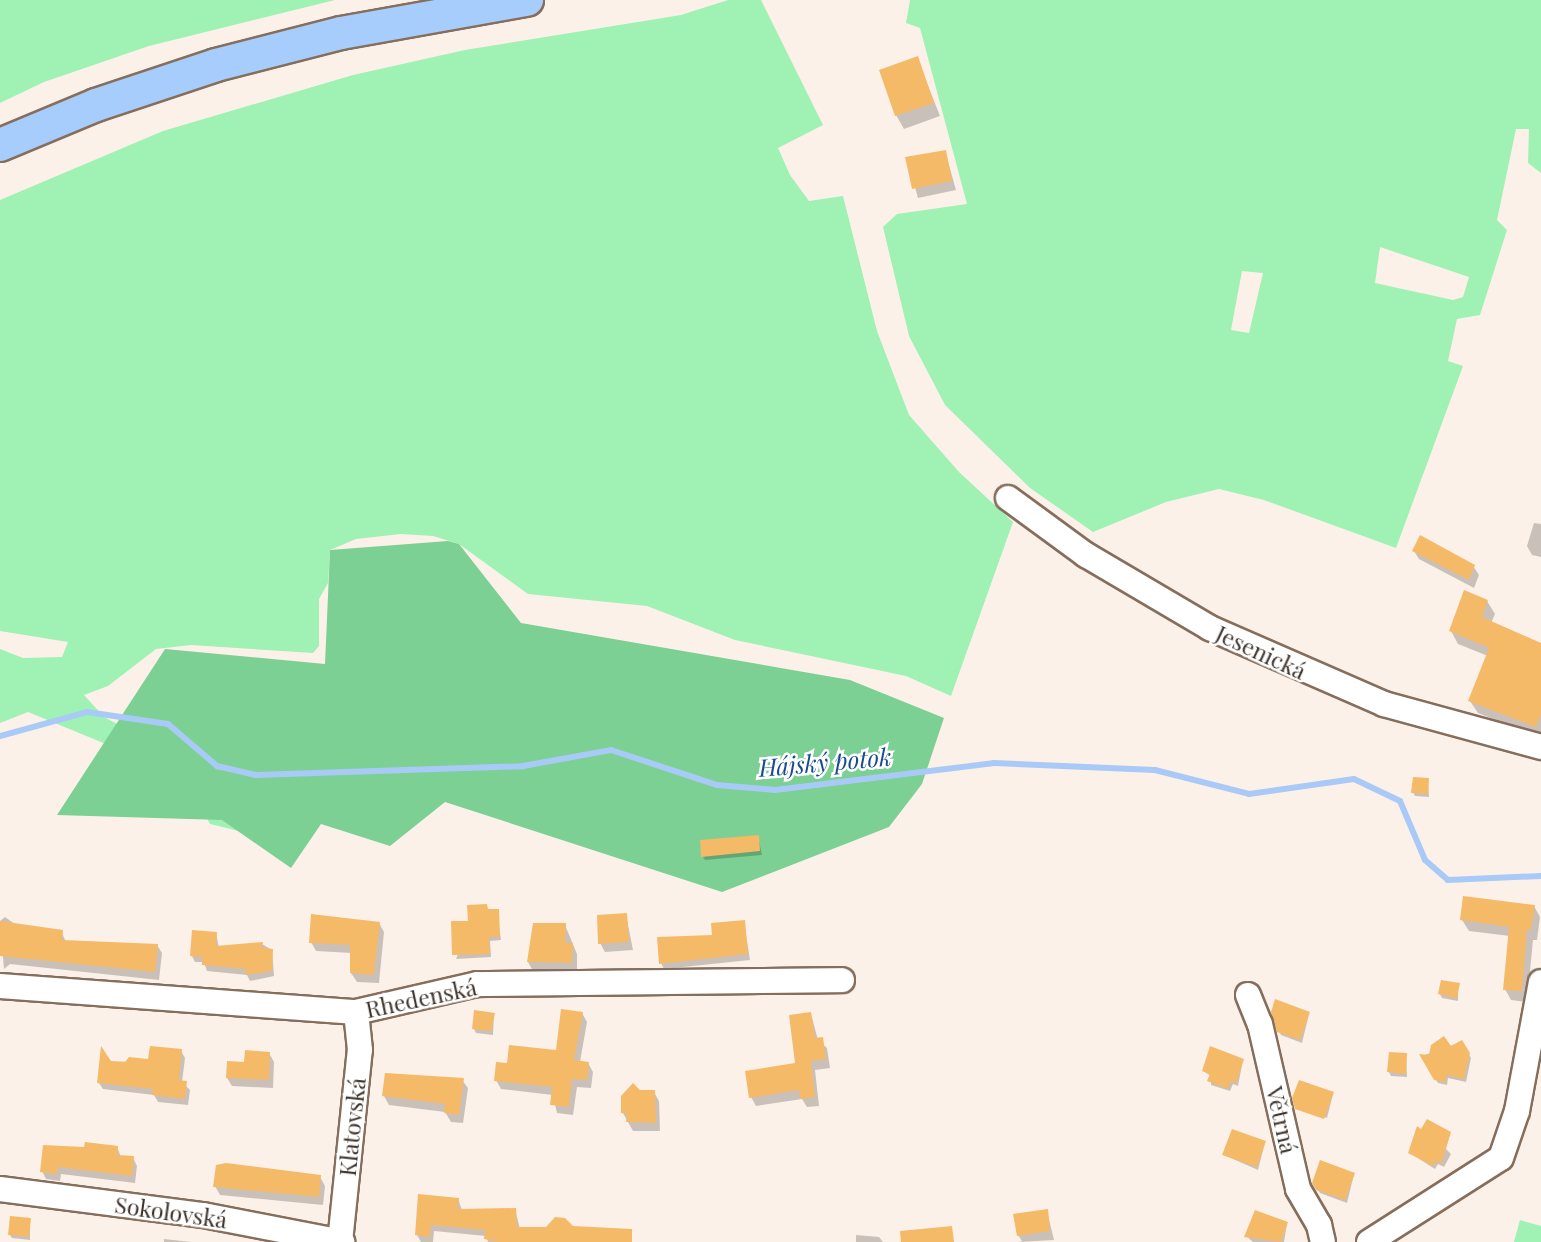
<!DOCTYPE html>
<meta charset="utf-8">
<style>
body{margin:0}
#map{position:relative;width:1541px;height:1242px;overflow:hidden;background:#fcf1e9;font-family:"Playfair Display",serif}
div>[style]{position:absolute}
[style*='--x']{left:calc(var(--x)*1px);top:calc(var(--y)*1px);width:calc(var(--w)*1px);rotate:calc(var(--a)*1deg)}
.green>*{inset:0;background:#9ff1b4}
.forest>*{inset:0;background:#7cd093}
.shadow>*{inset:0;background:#0003}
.stream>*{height:6px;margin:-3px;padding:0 3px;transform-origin:3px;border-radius:3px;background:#a9caf6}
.building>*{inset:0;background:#f4ba68}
.roads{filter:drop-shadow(2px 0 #866e5c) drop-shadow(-2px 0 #866e5c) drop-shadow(0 2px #866e5c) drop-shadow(0 -2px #866e5c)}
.minor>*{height:24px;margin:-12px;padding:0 12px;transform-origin:12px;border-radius:12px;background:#fff}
.major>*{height:32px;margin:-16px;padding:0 16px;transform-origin:16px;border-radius:16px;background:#a6cdfb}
span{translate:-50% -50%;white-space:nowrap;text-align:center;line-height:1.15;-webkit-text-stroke:5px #fff;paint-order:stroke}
.street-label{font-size:23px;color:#3e332b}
.water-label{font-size:24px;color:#194c8d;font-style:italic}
</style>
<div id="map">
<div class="green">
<i style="clip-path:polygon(0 0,335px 0,149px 46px,44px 82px,0 103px)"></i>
<i style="clip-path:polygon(728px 0,761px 0,823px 125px,778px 148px,790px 175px,809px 201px,843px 196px,877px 331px,909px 415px,959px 472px,1013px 522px,951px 696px,906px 676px,735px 640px,647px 606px,528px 594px,459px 544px,433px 536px,401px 534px,356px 539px,330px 550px,328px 583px,319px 599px,319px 646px,313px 653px,191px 645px,156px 649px,108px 686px,84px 695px,104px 717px,202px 769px,291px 844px,210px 824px,186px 777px,28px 712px,0 723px,0 649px,23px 658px,62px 657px,68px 642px,0 631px,0 200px,163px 131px,353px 75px,465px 50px,681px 15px)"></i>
<i style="clip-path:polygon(evenodd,910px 0,1541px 0,1541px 173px,1528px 163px,1529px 129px,1516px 129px,1497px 220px,1507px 230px,1480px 315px,1457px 319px,1448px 361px,1463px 366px,1396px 548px,1264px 500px,1219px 489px,1166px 502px,1093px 532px,1030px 488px,945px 405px,909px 336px,883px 227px,897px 214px,967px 204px,920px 28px,906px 23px,910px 0,1380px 247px,1469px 277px,1463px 297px,1453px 300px,1375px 283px,1380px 247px,910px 0,1242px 271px,1263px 273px,1249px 333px,1231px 330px,1242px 271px)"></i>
<i style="clip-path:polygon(1520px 1220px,1541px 1226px,1541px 1242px,1514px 1242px)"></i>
</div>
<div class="forest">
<i style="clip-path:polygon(448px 541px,459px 544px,521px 623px,850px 680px,944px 718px,922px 784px,889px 827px,722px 892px,445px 802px,390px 846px,321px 824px,291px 868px,222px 820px,57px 815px,165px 649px,325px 664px,330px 550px)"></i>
</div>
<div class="shadow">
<i style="clip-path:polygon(917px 58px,940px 116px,904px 129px,896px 115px)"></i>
<i style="clip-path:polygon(945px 151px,956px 190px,918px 198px,907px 159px)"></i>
<i style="clip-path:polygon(1534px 523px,1541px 524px,1541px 557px,1532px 555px,1527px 546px)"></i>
<i style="clip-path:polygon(1414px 551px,1473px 566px,1479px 575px,1474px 588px,1419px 559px)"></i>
<i style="clip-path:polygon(1487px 601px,1495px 614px,1491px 623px,1541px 645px,1541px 738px,1478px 713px,1470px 701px,1488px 656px,1458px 644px,1451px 631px)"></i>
<i style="clip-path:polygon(1428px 780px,1429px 797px,1415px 796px,1413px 792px)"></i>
<i style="clip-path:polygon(758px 836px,762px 855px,705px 860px,703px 857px)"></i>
<i style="clip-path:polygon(1534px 906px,1540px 917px,1537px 940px,1533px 940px,1527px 1002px,1511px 1000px,1505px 989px,1510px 936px,1469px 931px,1462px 920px)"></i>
<i style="clip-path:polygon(497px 911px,501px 940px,490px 941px,491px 957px,456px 959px,470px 922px)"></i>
<i style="clip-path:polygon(626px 915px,633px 950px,605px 952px,600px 943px)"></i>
<i style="clip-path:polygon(5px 917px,19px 927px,61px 931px,66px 942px,157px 945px,162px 953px,159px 980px,10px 964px,4px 969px,0 921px)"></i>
<i style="clip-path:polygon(744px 922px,750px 960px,664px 969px,661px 963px)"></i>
<i style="clip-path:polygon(379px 923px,384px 932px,379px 983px,357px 982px,351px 973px,352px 953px,316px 951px,311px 942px)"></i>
<i style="clip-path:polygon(535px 924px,565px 925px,577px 954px,577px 971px,533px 971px,528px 962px)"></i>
<i style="clip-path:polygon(216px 933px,219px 948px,262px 944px,272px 950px,274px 976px,250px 981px,247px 975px,207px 971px,204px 962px,195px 962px,192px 956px)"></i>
<i style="clip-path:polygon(1458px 985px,1458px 1001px,1442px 998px,1440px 994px)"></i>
<i style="clip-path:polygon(582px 1013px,587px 1022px,580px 1062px,588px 1063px,593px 1072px,591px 1088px,577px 1087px,573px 1115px,557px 1113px,553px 1095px,501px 1089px,496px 1080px,508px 1065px,558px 1052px)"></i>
<i style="clip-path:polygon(494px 1014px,493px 1035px,476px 1033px,474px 1029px)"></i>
<i style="clip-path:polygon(811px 1014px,818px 1040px,827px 1048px,830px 1068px,815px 1070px,819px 1106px,807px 1107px,802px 1099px,756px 1106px,751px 1097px,797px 1064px)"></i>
<i style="clip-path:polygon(1309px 1014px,1302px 1043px,1281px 1035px,1279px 1031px)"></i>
<i style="clip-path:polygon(1461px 1042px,1471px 1058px,1466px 1082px,1448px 1078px,1447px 1085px,1438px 1083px,1422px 1056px)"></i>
<i style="clip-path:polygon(181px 1051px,185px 1058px,182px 1082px,190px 1090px,188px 1105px,158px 1102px,154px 1095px,103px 1089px,99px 1083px,110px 1062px,150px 1061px)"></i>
<i style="clip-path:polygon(269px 1053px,274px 1062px,273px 1088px,232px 1086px,227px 1078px)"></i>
<i style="clip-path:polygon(1406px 1055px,1407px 1077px,1391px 1076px,1389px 1072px)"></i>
<i style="clip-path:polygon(1243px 1060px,1238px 1086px,1233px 1084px,1230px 1091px,1211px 1085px,1211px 1076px,1203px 1071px)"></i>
<i style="clip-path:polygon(462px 1080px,468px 1088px,463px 1123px,451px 1122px,445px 1112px,389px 1105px,384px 1096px)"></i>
<i style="clip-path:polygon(639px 1091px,654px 1092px,659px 1101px,660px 1131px,633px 1131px,623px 1113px)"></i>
<i style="clip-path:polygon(1333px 1094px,1327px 1118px,1296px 1107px)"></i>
<i style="clip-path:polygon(1450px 1133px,1446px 1149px,1451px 1154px,1444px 1167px,1438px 1164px,1435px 1169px,1410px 1153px)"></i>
<i style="clip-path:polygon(1265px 1142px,1258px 1170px,1224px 1155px)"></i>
<i style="clip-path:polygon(117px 1147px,121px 1157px,133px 1158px,137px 1166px,135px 1183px,61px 1174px,60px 1181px,46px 1179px,42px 1171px)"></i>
<i style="clip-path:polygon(1354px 1174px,1347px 1203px,1320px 1193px,1314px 1183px)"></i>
<i style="clip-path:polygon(320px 1177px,325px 1186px,323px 1205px,220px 1195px,215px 1186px)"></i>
<i style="clip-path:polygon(458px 1199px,462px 1210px,515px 1209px,520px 1229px,572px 1228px,627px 1242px,488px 1242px,486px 1236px,434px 1231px,433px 1242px,421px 1242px,417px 1235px)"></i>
<i style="clip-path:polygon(1047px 1211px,1054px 1240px,1018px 1242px,1022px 1241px,1018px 1235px)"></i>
<i style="clip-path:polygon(30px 1220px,30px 1240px,12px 1238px,10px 1235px)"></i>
<i style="clip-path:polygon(1287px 1223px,1284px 1242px,1253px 1242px,1246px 1236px)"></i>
<i style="clip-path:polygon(856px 1235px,879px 1237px,883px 1242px,856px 1242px)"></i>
<i style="clip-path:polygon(164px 1239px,191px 1242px,164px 1242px)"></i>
</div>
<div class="stream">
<i style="--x:0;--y:736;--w:90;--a:-15.4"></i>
<i style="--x:87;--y:712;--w:82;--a:8.4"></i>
<i style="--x:168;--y:724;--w:65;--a:40.6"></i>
<i style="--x:217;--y:766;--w:40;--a:13"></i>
<i style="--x:256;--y:775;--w:267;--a:-1.9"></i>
<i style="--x:523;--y:766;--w:89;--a:-10.3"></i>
<i style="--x:611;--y:750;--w:112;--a:18.3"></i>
<i style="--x:717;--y:785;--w:58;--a:4.9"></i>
<i style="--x:775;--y:790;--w:221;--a:-7"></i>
<i style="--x:994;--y:763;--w:161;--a:2.5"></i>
<i style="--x:1155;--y:770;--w:97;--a:14.3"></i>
<i style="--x:1249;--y:794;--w:106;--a:-8.1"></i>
<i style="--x:1354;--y:779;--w:51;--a:25.6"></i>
<i style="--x:1400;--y:801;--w:64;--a:67"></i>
<i style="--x:1425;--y:860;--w:30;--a:41"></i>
<i style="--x:1448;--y:880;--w:93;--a:-2.5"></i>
</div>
<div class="building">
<i style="clip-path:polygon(918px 56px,934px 103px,895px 116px,879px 70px)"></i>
<i style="clip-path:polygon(946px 150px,952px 181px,912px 189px,905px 157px)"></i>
<i style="clip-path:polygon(1420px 535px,1475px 565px,1469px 580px,1412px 551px)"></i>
<i style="clip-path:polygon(1464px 590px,1488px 600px,1482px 617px,1541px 643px,1541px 714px,1536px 727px,1468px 701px,1489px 648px,1449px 631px)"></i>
<i style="clip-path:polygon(1413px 777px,1429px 778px,1428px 794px,1411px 793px)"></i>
<i style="clip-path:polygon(759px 835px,760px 851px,701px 857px,700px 840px)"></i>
<i style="clip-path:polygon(1463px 896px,1535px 905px,1531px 930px,1527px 929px,1522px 991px,1503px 990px,1509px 927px,1460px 920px)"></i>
<i style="clip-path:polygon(487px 904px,488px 909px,499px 909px,500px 937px,489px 937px,490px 954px,452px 955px,451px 921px,468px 921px,467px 905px)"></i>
<i style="clip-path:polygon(627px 913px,629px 942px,598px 944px,597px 915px)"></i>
<i style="clip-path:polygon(311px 914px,380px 922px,374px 975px,350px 973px,350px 945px,309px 943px)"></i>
<i style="clip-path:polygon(745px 920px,748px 954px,659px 964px,657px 937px,712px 935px,711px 923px)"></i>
<i style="clip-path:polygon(0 921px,63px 930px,62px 940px,158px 944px,155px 972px,0 956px)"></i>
<i style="clip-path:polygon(533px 923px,566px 923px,565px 943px,573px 943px,572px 963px,527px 962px)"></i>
<i style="clip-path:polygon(192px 930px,217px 932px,216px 946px,263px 942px,262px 948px,273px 949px,272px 971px,245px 975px,246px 969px,202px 965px,202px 957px,190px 956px)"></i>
<i style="clip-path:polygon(1441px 980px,1460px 983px,1457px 998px,1438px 994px)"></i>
<i style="clip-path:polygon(1275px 999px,1310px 1012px,1300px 1040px,1277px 1032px,1271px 1012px)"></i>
<i style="clip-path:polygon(561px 1009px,583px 1012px,574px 1060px,589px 1062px,587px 1080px,572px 1079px,569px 1107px,550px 1105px,552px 1087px,494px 1081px,496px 1062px,507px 1063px,509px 1045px,556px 1050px)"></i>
<i style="clip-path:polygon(474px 1010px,495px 1013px,491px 1031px,472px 1029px)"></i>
<i style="clip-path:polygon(811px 1012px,815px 1038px,823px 1037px,826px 1059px,811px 1061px,815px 1097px,800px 1099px,799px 1090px,749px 1098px,745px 1071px,795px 1063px,789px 1015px)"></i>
<i style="clip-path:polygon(1444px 1036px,1451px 1046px,1462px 1040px,1470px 1053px,1464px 1079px,1447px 1075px,1445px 1082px,1434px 1080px,1419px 1054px,1429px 1055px,1431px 1045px)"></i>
<i style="clip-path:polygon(101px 1046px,111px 1061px,125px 1062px,129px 1057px,148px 1059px,150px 1046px,182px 1049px,179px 1080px,187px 1081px,185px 1099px,152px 1095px,153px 1089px,97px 1083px)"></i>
<i style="clip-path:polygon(1210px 1046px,1244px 1059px,1236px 1083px,1231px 1081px,1228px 1089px,1207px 1081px,1210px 1074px,1202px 1071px)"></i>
<i style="clip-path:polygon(245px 1050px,270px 1052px,269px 1080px,226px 1078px,227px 1061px,244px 1062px)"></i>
<i style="clip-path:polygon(1389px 1052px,1407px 1053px,1406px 1074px,1387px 1072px)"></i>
<i style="clip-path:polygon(385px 1073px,464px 1078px,459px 1115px,444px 1113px,445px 1104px,382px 1096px)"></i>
<i style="clip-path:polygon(1299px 1080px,1334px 1092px,1324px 1119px,1295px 1109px,1292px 1098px)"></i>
<i style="clip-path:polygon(633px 1083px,640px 1090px,655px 1090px,656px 1123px,626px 1122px,627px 1114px,621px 1113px,621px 1096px)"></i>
<i style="clip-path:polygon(1427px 1119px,1451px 1132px,1441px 1164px,1435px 1161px,1433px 1166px,1408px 1153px,1417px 1126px,1421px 1129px)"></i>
<i style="clip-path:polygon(1232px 1129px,1266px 1141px,1257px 1167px,1222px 1155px)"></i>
<i style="clip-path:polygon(85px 1142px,118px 1146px,117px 1155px,134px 1156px,132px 1176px,58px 1167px,57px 1174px,40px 1172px,43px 1145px,84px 1147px)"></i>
<i style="clip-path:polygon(1320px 1160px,1355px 1173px,1345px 1200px,1316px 1190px,1312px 1183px)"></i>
<i style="clip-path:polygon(226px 1163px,321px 1175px,319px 1197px,213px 1187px,216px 1165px)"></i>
<i style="clip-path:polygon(418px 1194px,459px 1198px,458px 1209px,516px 1208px,517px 1227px,546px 1227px,555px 1217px,565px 1218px,573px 1226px,632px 1229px,632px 1242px,499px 1242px,484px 1239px,485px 1230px,431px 1225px,430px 1237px,415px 1235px)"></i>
<i style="clip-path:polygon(1048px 1209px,1050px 1231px,1017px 1236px,1013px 1214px)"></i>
<i style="clip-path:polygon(1255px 1210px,1288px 1222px,1281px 1242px,1244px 1237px)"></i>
<i style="clip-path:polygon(10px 1216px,31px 1218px,29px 1237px,8px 1235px)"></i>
<i style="clip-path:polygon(952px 1226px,954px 1242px,901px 1242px,900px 1231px)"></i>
</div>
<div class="roads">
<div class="minor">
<i style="--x:1008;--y:498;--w:97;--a:36.2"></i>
<i style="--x:1086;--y:555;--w:144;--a:30.5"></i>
<i style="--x:1210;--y:628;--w:190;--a:23.6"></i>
<i style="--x:1384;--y:704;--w:163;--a:15.3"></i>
<i style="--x:0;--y:986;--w:357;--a:4.2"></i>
<i style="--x:356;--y:1012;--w:124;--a:-13"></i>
<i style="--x:477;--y:984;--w:365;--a:-0.6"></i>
<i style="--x:1248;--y:995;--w:31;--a:68"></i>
<i style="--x:1260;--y:1024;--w:169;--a:77"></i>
<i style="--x:1298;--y:1189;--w:42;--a:59.7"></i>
<i style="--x:1319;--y:1225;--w:17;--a:77"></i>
<i style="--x:0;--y:1189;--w:205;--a:7.3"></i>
<i style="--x:203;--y:1215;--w:142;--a:11"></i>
<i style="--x:340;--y:1242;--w:193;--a:-84.1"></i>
<i style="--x:360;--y:1050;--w:38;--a:-96"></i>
<i style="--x:1369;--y:1242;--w:156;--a:-32.5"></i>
<i style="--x:1501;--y:1158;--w:50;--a:-71.2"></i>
<i style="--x:1517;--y:1111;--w:131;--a:-79.5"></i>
</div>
<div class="major">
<i style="--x:0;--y:145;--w:104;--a:-22.6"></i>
<i style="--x:96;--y:105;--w:126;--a:-18.4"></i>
<i style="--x:216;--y:65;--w:129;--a:-14.4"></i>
<i style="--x:341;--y:33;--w:189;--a:-10.1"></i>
</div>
</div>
<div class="street-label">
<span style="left:1261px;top:652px;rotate:25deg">Jesenická</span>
<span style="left:421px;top:998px;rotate:-12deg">Rhedenská</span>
<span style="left:1282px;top:1120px;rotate:77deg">Větrná</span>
<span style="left:352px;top:1127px;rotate:-84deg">Klatovská</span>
<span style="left:171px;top:1212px;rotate:8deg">Sokolovská</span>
</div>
<div class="water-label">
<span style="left:825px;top:762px;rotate:-5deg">Hájský potok</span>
</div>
</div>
